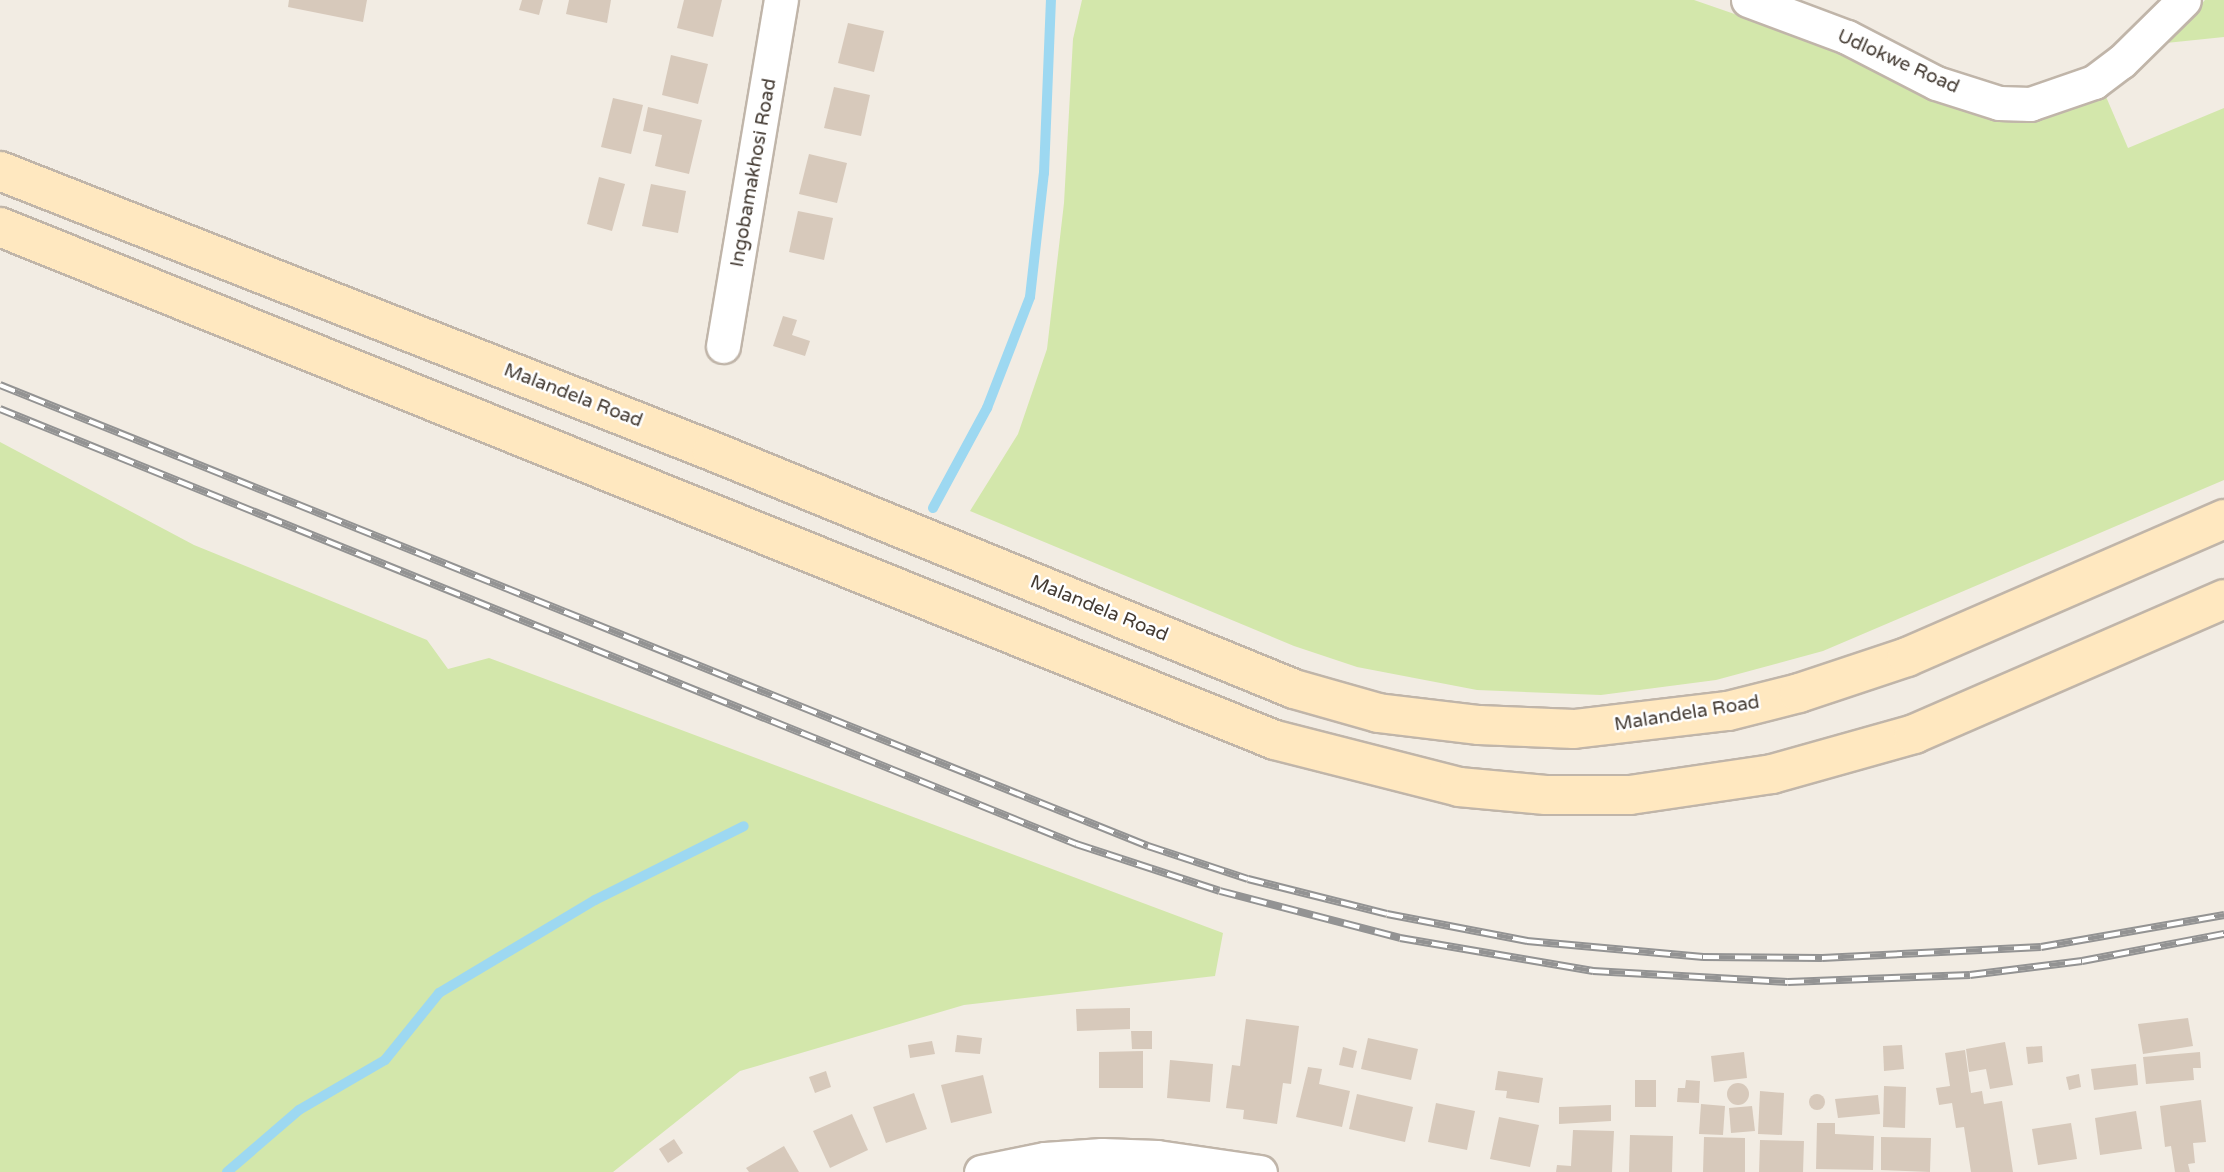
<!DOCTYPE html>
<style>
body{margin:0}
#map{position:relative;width:2224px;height:1172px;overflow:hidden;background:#f2ece3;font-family:"Varela Round",sans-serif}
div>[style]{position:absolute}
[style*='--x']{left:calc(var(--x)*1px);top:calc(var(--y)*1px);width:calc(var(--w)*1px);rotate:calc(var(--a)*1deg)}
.green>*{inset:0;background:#d3e7ab}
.stream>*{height:10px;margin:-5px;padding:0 5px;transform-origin:5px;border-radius:5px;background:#9dd8f1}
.building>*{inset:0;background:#d7c9bb}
.round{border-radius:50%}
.roads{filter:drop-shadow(2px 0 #c0b5a9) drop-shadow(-2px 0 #c0b5a9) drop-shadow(0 2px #c0b5a9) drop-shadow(0 -2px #c0b5a9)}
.street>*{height:33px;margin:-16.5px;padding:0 16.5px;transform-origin:16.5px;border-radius:16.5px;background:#fff}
.secondary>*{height:38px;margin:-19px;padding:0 19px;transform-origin:19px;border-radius:19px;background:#ffe8c0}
.rail>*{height:8px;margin-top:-4px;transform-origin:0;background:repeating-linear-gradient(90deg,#fff 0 16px,#939393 0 32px);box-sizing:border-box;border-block:2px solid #939393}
span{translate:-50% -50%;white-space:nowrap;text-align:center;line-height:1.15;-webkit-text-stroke:5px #fff;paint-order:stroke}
.street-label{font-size:19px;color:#443b33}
</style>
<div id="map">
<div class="green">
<i style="clip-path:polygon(1082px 0,1694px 0,1781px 30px,1982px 115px,2043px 118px,2104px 92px,2128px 148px,2224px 108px,2224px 480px,1823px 651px,1716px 680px,1601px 695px,1477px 690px,1357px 667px,1294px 646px,970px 511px,1018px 434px,1047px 349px,1064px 203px,1073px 39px)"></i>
<i style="clip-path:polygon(2205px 0,2224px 0,2224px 37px,2166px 43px)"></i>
<i style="clip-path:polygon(0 442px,194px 545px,427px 640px,448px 669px,489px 658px,1223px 933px,1215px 976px,964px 1005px,740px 1071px,613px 1172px,0 1172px)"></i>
</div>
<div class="stream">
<i style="--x:933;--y:508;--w:114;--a:-61.6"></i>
<i style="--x:987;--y:408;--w:119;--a:-68.8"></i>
<i style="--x:1030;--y:297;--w:125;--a:-83.6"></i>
<i style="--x:1044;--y:173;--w:173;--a:-87.7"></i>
<i style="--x:227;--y:1172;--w:95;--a:-40.7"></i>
<i style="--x:299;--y:1110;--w:99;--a:-30.2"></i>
<i style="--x:385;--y:1060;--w:86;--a:-51.1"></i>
<i style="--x:439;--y:993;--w:182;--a:-30.8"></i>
<i style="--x:595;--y:900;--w:166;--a:-26.4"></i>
</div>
<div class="building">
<i style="clip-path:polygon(289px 0,367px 0,363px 22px,288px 7px)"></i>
<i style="clip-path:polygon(522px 0,543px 0,539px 15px,519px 10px)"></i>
<i style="clip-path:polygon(569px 0,611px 0,607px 23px,566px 14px)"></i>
<i style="clip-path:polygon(684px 0,722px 0,713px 37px,677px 28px)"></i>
<i style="clip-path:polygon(848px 23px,884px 31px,874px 72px,838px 63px)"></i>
<i style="clip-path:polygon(671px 55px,708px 64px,698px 104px,662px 95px)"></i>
<i style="clip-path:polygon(834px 87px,870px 95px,861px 136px,824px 128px)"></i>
<i style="clip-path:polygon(613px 98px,643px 105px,631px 154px,601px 147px)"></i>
<i style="clip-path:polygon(648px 107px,702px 120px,689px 174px,655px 166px,662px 135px,643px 131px)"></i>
<i style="clip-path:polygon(809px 154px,847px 163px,837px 203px,799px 194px)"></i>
<i style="clip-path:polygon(599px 177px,625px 184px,612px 231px,587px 224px)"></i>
<i style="clip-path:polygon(651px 184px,686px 191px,678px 233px,642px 226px)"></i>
<i style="clip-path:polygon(798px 211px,833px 218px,824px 260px,789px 252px)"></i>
<i style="clip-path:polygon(783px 316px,797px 320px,792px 335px,810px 341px,805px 356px,773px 346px)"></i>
<i style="clip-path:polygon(1130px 1008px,1130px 1029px,1077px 1031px,1076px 1009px)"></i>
<i style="clip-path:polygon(2188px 1018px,2193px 1046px,2143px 1054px,2138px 1024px)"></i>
<i style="clip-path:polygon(1246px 1019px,1299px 1026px,1291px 1084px,1283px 1083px,1277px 1124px,1243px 1119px,1244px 1110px,1226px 1108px,1232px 1065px,1240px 1066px)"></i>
<i style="clip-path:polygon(1131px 1031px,1152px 1031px,1152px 1049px,1132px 1049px)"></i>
<i style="clip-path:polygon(957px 1035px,982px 1038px,980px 1054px,955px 1052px)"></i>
<i style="clip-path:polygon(1368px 1038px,1418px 1049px,1411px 1080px,1361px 1069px)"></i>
<i style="clip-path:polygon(932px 1041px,935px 1054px,910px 1058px,908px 1045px)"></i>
<i style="clip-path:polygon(2005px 1042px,2013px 1085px,1990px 1089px,1986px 1069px,1969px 1072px,1966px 1049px)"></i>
<i style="clip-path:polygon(1902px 1045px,1904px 1069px,1884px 1071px,1883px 1046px)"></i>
<i style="clip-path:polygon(2042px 1046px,2043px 1062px,2028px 1064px,2026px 1047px)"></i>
<i style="clip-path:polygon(1343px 1047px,1357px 1051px,1353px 1068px,1339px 1065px)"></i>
<i style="clip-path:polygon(1965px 1050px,1971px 1093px,1982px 1091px,1984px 1104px,2002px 1101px,2013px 1172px,1971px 1172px,1964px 1127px,1956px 1128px,1952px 1103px,1939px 1105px,1936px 1088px,1950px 1086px,1945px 1053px)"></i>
<i style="clip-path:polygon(1143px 1051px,1143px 1088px,1099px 1088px,1099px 1052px)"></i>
<i style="clip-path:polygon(1744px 1052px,1747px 1078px,1714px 1082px,1711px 1056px)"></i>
<i style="clip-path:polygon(2200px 1052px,2201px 1068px,2193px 1068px,2194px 1080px,2146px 1084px,2143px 1057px)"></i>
<i style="clip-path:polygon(1170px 1060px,1213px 1064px,1210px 1102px,1167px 1098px)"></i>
<i style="clip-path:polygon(2136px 1064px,2138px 1085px,2094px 1090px,2091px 1069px)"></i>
<i style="clip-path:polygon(1308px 1067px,1322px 1069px,1319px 1084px,1350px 1091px,1342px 1127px,1296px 1117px)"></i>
<i style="clip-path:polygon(826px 1071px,831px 1087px,815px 1093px,809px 1077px)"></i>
<i style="clip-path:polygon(1498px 1071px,1543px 1078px,1539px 1103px,1506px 1098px,1507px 1091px,1495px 1090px)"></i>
<i style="clip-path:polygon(2079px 1074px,2081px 1087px,2069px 1090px,2066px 1077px)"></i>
<i style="clip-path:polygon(983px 1075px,992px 1113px,951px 1123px,941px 1085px)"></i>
<i style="clip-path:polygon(1635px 1080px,1656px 1080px,1656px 1107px,1635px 1107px)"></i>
<i style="clip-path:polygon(1686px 1080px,1700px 1081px,1699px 1103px,1677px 1102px,1678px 1088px,1685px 1088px)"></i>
<i class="round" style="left:1727px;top:1083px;width:22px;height:22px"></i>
<i style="clip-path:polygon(1884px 1086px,1906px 1087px,1905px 1128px,1883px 1127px)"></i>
<i style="clip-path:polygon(1760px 1091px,1784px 1093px,1782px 1135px,1758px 1134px)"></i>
<i style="clip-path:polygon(914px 1093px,927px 1129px,886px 1143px,873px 1107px)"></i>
<i style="clip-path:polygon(1357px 1094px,1413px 1107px,1405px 1142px,1349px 1129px)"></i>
<i class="round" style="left:1809px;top:1094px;width:16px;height:16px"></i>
<i style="clip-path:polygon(1878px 1095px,1880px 1114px,1838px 1118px,1835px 1099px)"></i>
<i style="clip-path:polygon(2201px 1100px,2206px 1142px,2193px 1143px,2195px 1163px,2188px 1164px,2190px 1172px,2175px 1172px,2171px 1146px,2165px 1147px,2160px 1106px)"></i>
<i style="clip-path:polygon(1436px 1103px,1475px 1111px,1467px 1150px,1428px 1142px)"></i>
<i style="clip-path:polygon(1701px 1104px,1725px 1106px,1723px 1135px,1699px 1134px)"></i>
<i style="clip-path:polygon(1611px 1105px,1611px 1121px,1559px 1124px,1559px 1107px)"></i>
<i style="clip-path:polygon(1752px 1106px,1755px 1131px,1731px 1133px,1729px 1108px)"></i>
<i style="clip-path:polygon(2136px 1111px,2142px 1149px,2100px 1155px,2095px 1118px)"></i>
<i style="clip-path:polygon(852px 1114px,868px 1150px,830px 1168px,813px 1131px)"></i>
<i style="clip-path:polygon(1499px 1117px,1539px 1125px,1530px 1167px,1490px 1159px)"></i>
<i style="clip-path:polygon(1817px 1123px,1835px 1123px,1835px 1134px,1874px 1136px,1873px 1170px,1816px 1169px)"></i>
<i style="clip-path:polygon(2071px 1123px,2077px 1159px,2038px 1165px,2032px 1129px)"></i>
<i style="clip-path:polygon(1573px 1130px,1614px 1131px,1612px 1172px,1556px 1172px,1557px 1165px,1571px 1166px)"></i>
<i style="clip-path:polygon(1630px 1135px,1673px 1136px,1672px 1172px,1629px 1172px)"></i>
<i style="clip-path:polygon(1704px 1137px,1745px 1138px,1745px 1172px,1703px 1172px)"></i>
<i style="clip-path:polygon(1881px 1137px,1931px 1138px,1930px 1172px,1881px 1170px)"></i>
<i style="clip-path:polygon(674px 1139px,683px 1153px,668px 1163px,659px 1149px)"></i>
<i style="clip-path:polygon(1760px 1140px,1804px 1141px,1803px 1172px,1759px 1172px)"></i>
<i style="clip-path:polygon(784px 1146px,799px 1172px,749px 1172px,746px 1168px)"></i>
</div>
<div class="roads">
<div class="street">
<i style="--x:1748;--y:0;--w:106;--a:20.5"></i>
<i style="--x:1847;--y:37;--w:100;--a:27.3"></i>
<i style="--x:1936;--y:83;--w:66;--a:17.6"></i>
<i style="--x:1999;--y:103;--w:31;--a:2"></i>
<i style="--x:2030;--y:104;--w:68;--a:-19"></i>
<i style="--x:2094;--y:82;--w:34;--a:-37"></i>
<i style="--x:2121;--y:62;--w:88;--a:-44.5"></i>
<i style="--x:723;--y:346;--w:351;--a:-80.5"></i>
<i style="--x:981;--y:1172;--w:65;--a:-11.5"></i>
<i style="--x:1045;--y:1159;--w:57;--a:-4"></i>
<i style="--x:1102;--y:1155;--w:55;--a:2.1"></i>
<i style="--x:1157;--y:1157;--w:104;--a:8.3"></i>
</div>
<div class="secondary">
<i style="--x:0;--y:171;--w:765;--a:21.47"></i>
<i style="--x:712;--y:451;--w:629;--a:22.24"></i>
<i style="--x:1294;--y:689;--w:87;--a:15.9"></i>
<i style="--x:1378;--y:713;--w:102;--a:6.8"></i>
<i style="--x:1479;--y:725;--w:95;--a:2.4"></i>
<i style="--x:1574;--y:729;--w:155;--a:-6.7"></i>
<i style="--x:1728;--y:711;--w:73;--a:-14.2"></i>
<i style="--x:1799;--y:693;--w:114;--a:-18.4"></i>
<i style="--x:1907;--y:657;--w:346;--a:-23.5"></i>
<i style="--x:0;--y:227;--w:1374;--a:21.92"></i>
<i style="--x:1275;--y:740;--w:190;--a:14.3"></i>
<i style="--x:1459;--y:787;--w:87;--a:5.3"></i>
<i style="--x:1546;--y:795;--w:84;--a:0"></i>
<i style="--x:1630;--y:795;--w:144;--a:-8.4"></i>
<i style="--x:1772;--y:774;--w:148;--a:-15.7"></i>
<i style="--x:1914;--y:734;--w:338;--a:-23.5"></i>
</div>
</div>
<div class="rail">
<i style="--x:0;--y:385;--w:1237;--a:21.88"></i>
<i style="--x:1148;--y:846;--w:105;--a:18.3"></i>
<i style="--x:1248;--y:879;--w:143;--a:14.1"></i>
<i style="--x:1387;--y:914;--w:143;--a:10.9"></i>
<i style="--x:1527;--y:941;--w:177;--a:5.2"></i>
<i style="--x:1703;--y:957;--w:119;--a:0.5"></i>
<i style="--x:1822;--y:958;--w:219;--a:-2.9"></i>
<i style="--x:2041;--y:947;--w:186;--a:-9.9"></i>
<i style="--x:0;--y:409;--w:1161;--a:22.01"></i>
<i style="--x:1076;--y:844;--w:151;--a:18.1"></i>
<i style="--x:1220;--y:891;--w:186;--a:14.6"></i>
<i style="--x:1400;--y:938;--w:196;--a:9.7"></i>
<i style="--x:1593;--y:971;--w:195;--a:3.2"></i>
<i style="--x:1788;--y:982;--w:182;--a:-2.2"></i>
<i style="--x:1970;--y:975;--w:113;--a:-7.1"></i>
<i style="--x:2082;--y:961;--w:145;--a:-10.8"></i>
</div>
<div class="street-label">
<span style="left:1898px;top:62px;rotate:24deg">Udlokwe Road</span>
<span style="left:754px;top:173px;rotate:-80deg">Ingobamakhosi Road</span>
<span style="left:573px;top:396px;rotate:21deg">Malandela Road</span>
<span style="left:1099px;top:609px;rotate:22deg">Malandela Road</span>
<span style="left:1687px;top:714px;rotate:-9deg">Malandela Road</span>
</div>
</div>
